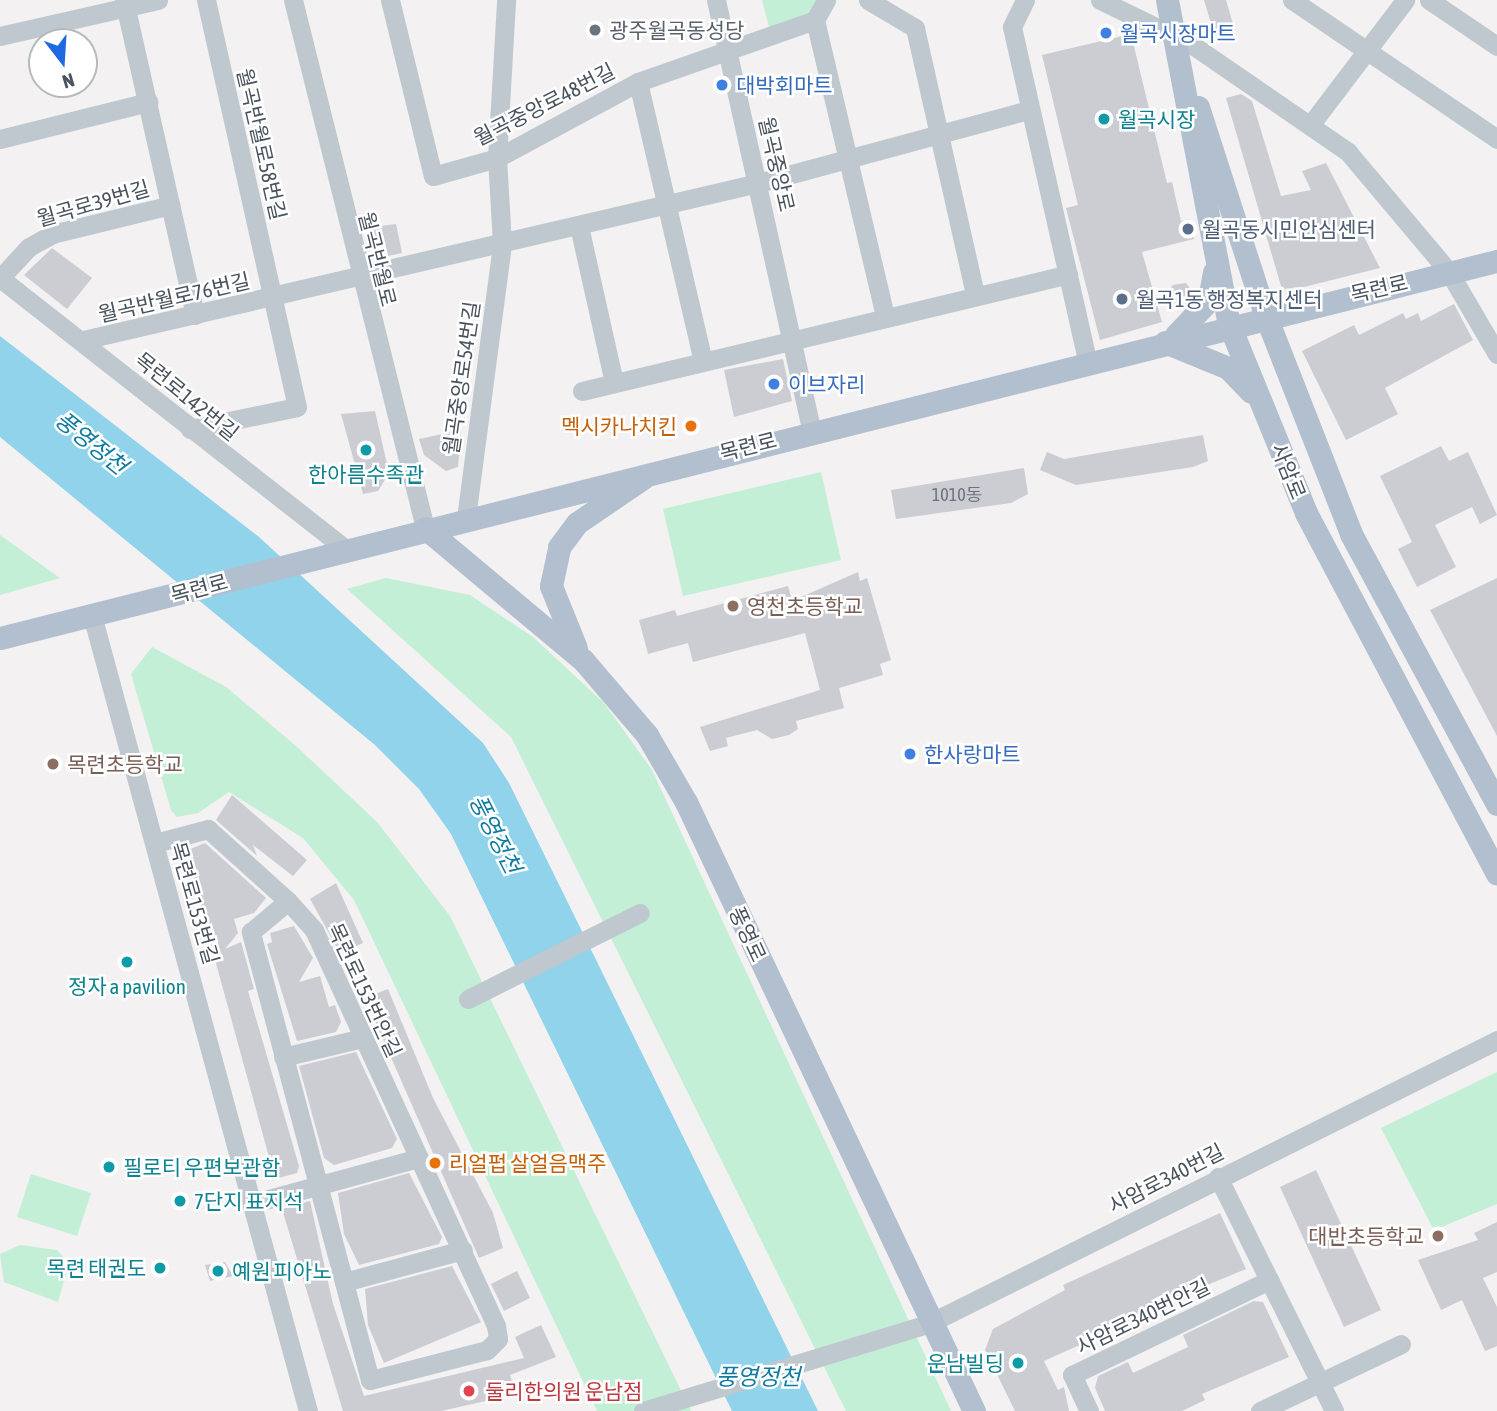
<!DOCTYPE html>
<meta charset="utf-8">
<style>
body{margin:0}
#map{position:relative;width:1497px;height:1411px;overflow:hidden;background:#f3f1f1;font-family:"Asap Condensed","Noto Sans KR",sans-serif}
div>[style]{position:absolute}
[style*='--x']{left:calc(var(--x)*1px);top:calc(var(--y)*1px);width:calc(var(--w)*1px);rotate:calc(var(--a)*1deg)}
.green>*{inset:0;background:#c2efd6}
.water>*{inset:0;background:#90d3ea}
.building>*{inset:0;background:#cbcdd3}
.minor>*{height:19px;margin:-9.5px;padding:0 9.5px;transform-origin:9.5px;border-radius:9.5px;background:#bfc8cf}
.major>*{height:23px;margin:-11.5px;padding:0 11.5px;transform-origin:11.5px;border-radius:11.5px;background:#b2bfcf}
.dots>*{width:19px;height:19px;translate:-50% -50%;box-sizing:border-box;border:4px solid #fff;border-radius:50%}
span{translate:-50% -50%;white-space:nowrap;text-align:center;line-height:1.15;-webkit-text-stroke:5px #fff;paint-order:stroke}
.number-label{font-size:18px;color:#6a727b}
.number-label span{-webkit-text-stroke-width:0}
.worship-label{font-size:21px;color:#5b616d}
.left{translate:0 -50%;text-align:left}
.shop-label{font-size:21px;color:#366cbe}
.street-label{font-size:21px;color:#49535e}
.culture-label{font-size:21px;color:#0d838f}
.right{translate:-100% -50%;text-align:right}
.service-label{font-size:21px;color:#4e5e75}
.food-label{font-size:21px;color:#c56008}
.education-label{font-size:21px;color:#785e54}
.health-label{font-size:21px;color:#be3a42}
.water-label{font-size:23px;color:#107ca2;font-style:italic}
.north{position:absolute;left:28px;top:28px;width:70px;height:70px;box-sizing:border-box;background:#fff;border:2px solid #b6babf;border-radius:50%;rotate:163deg;font-size:19px;font-weight:700;line-height:28px;text-align:center;color:#49535e}
.north::after{content:'';display:block;margin:auto;width:24px;height:32px;background:#1e69e1;clip-path:polygon(50% 0,100% 100%,50% 72%,0 100%)}
</style>
<div id="map">
<div class="green">
<i style="clip-path:polygon(762px 0,821px 0,811px 16px,770px 31px)"></i>
<i style="clip-path:polygon(821px 472px,841px 560px,683px 596px,663px 509px)"></i>
<i style="clip-path:polygon(0 535px,60px 578px,0 595px)"></i>
<i style="clip-path:polygon(386px 578px,470px 595px,533px 637px,604px 703px,652px 770px,951px 1411px,846px 1411px,511px 737px,347px 589px)"></i>
<i style="clip-path:polygon(152px 647px,226px 687px,296px 746px,377px 822px,450px 916px,691px 1411px,597px 1411px,354px 900px,303px 838px,229px 792px,198px 813px,177px 817px,171px 810px,131px 674px)"></i>
<i style="clip-path:polygon(1497px 1072px,1497px 1204px,1434px 1230px,1381px 1128px)"></i>
<i style="clip-path:polygon(31px 1174px,91px 1193px,77px 1236px,17px 1217px)"></i>
<i style="clip-path:polygon(20px 1245px,57px 1250px,69px 1263px,58px 1302px,4px 1282px,0 1254px)"></i>
</div>
<div class="water">
<i style="clip-path:polygon(0 336px,259px 537px,483px 743px,509px 783px,818px 1411px,732px 1411px,451px 834px,419px 789px,375px 745px,0 437px)"></i>
</div>
<div class="building">
<i style="clip-path:polygon(1204px 0,1226px 0,1233px 24px,1228px 29px,1214px 33px)"></i>
<i style="clip-path:polygon(1131px 34px,1167px 183px,1172px 182px,1181px 221px,1189px 219px,1194px 239px,1142px 252px,1162px 322px,1100px 340px,1066px 208px,1078px 205px,1042px 55px)"></i>
<i style="clip-path:polygon(1241px 94px,1252px 101px,1281px 196px,1311px 190px,1302px 171px,1326px 163px,1380px 268px,1288px 291px,1281px 286px,1226px 98px)"></i>
<i style="clip-path:polygon(396px 224px,402px 253px,379px 258px,373px 227px)"></i>
<i style="clip-path:polygon(52px 248px,92px 278px,67px 309px,24px 275px)"></i>
<i style="clip-path:polygon(1186px 283px,1194px 294px,1183px 307px,1159px 305px,1173px 285px)"></i>
<i style="clip-path:polygon(1454px 304px,1473px 340px,1385px 388px,1398px 414px,1346px 440px,1302px 351px,1354px 325px,1359px 335px,1403px 313px,1406px 319px,1418px 313px,1421px 321px)"></i>
<i style="clip-path:polygon(783px 359px,792px 401px,734px 417px,724px 370px)"></i>
<i style="clip-path:polygon(375px 411px,389px 473px,378px 491px,363px 494px,341px 414px)"></i>
<i style="clip-path:polygon(461px 430px,458px 467px,446px 471px,424px 455px,419px 439px)"></i>
<i style="clip-path:polygon(1203px 435px,1208px 461px,1193px 467px,1076px 485px,1040px 470px,1047px 452px,1064px 459px)"></i>
<i style="clip-path:polygon(1441px 446px,1449px 461px,1468px 452px,1497px 515px,1480px 524px,1472px 507px,1435px 525px,1456px 567px,1417px 587px,1398px 549px,1412px 542px,1380px 476px)"></i>
<i style="clip-path:polygon(1024px 468px,1028px 494px,1011px 503px,896px 519px,891px 490px)"></i>
<i style="clip-path:polygon(858px 572px,860px 581px,867px 578px,891px 660px,880px 664px,883px 675px,839px 688px,844px 708px,796px 721px,798px 729px,789px 735px,772px 739px,757px 730px,726px 738px,728px 746px,710px 751px,700px 727px,820px 690px,805px 633px,693px 662px,688px 643px,648px 654px,639px 620px,675px 610px,677px 616px,788px 586px,792px 601px)"></i>
<i style="clip-path:polygon(1497px 578px,1497px 736px,1430px 610px)"></i>
<i style="clip-path:polygon(232px 795px,307px 860px,293px 876px,253px 845px,257px 856px,216px 820px)"></i>
<i style="clip-path:polygon(205px 843px,266px 898px,254px 913px,234px 919px,238px 933px,225px 949px,241px 942px,254px 989px,248px 991px,299px 1166px,297px 1173px,275px 1179px,199px 901px,188px 850px)"></i>
<i style="clip-path:polygon(336px 883px,363px 943px,340px 953px,310px 899px)"></i>
<i style="clip-path:polygon(294px 926px,313px 958px,299px 982px,320px 976px,329px 1007px,335px 1005px,341px 1022px,336px 1032px,297px 1041px,267px 944px,272px 942px,270px 933px)"></i>
<i style="clip-path:polygon(388px 989px,433px 1098px,493px 1213px,503px 1248px,479px 1258px,365px 998px)"></i>
<i style="clip-path:polygon(356px 1052px,397px 1139px,392px 1148px,334px 1165px,324px 1158px,299px 1066px)"></i>
<i style="clip-path:polygon(1316px 1170px,1381px 1310px,1344px 1327px,1280px 1187px)"></i>
<i style="clip-path:polygon(409px 1173px,442px 1237px,439px 1244px,359px 1265px,344px 1234px,338px 1193px)"></i>
<i style="clip-path:polygon(310px 1201px,333px 1304px,364px 1396px,524px 1358px,515px 1337px,541px 1325px,556px 1357px,510px 1375px,515px 1392px,486px 1401px,441px 1411px,343px 1411px,282px 1209px)"></i>
<i style="clip-path:polygon(1220px 1213px,1246px 1269px,1081px 1337px,1084px 1343px,1044px 1361px,1058px 1390px,1064px 1387px,1069px 1411px,1015px 1411px,985px 1350px,993px 1329px,1065px 1290px,1063px 1285px)"></i>
<i style="clip-path:polygon(1497px 1222px,1497px 1272px,1483px 1278px,1497px 1307px,1497px 1346px,1485px 1351px,1462px 1300px,1441px 1310px,1418px 1260px,1478px 1240px,1474px 1233px)"></i>
<i style="clip-path:polygon(225px 1262px,233px 1276px,210px 1281px,205px 1265px)"></i>
<i style="clip-path:polygon(452px 1266px,481px 1322px,384px 1363px,368px 1325px,365px 1289px)"></i>
<i style="clip-path:polygon(517px 1271px,530px 1298px,504px 1311px,491px 1284px)"></i>
<i style="clip-path:polygon(1254px 1301px,1263px 1302px,1289px 1357px,1202px 1394px,1205px 1400px,1182px 1411px,1105px 1411px,1095px 1388px,1098px 1376px,1128px 1362px,1133px 1373px,1188px 1347px,1183px 1335px)"></i>
</div>
<div class="minor">
<i style="--x:124;--y:0;--w:323;--a:77.3"></i>
<i style="--x:293;--y:0;--w:544;--a:75.96"></i>
<i style="--x:390;--y:0;--w:181;--a:76.3"></i>
<i style="--x:433;--y:176;--w:66;--a:-15.7"></i>
<i style="--x:497;--y:158;--w:160;--a:-28.3"></i>
<i style="--x:638;--y:82;--w:188;--a:-19.3"></i>
<i style="--x:815;--y:20;--w:23;--a:-61"></i>
<i style="--x:716;--y:0;--w:440;--a:77.5"></i>
<i style="--x:868;--y:0;--w:55;--a:30.8"></i>
<i style="--x:915;--y:28;--w:273;--a:77.3"></i>
<i style="--x:1025;--y:0;--w:30;--a:116"></i>
<i style="--x:1012;--y:27;--w:344;--a:77.3"></i>
<i style="--x:1100;--y:0;--w:101;--a:25.8"></i>
<i style="--x:1191;--y:44;--w:191;--a:34.5"></i>
<i style="--x:1348;--y:152;--w:157;--a:49.9"></i>
<i style="--x:1449;--y:272;--w:95;--a:59.7"></i>
<i style="--x:1292;--y:0;--w:248;--a:34.1"></i>
<i style="--x:1429;--y:0;--w:82;--a:34.1"></i>
<i style="--x:815;--y:20;--w:304;--a:76.7"></i>
<i style="--x:0;--y:36;--w:162;--a:-12.8"></i>
<i style="--x:638;--y:82;--w:287;--a:76.9"></i>
<i style="--x:1311;--y:124;--w:156;--a:-52.8"></i>
<i style="--x:0;--y:139;--w:153;--a:-14"></i>
<i style="--x:579;--y:226;--w:161;--a:77.4"></i>
<i style="--x:0;--y:278;--w:439;--a:38.1"></i>
<i style="--x:0;--y:278;--w:42;--a:-46.9"></i>
<i style="--x:29;--y:247;--w:26;--a:-29"></i>
<i style="--x:52;--y:234;--w:122;--a:-13.7"></i>
<i style="--x:83;--y:340;--w:693;--a:-13.09"></i>
<i style="--x:758;--y:183;--w:281;--a:-15.1"></i>
<i style="--x:582;--y:391;--w:500;--a:-13.5"></i>
<i style="--x:190;--y:429;--w:109;--a:-11.6"></i>
<i style="--x:297;--y:407;--w:417;--a:-102.6"></i>
<i style="--x:466;--y:518;--w:276;--a:-82.5"></i>
<i style="--x:502;--y:244;--w:86;--a:-93.3"></i>
<i style="--x:497;--y:158;--w:158;--a:-86.7"></i>
<i style="--x:92;--y:615;--w:825;--a:74.82"></i>
<i style="--x:155;--y:843;--w:55;--a:-14.8"></i>
<i style="--x:208;--y:829;--w:108;--a:42"></i>
<i style="--x:288;--y:901;--w:39;--a:48"></i>
<i style="--x:314;--y:930;--w:436;--a:65.3"></i>
<i style="--x:496;--y:1326;--w:13;--a:81"></i>
<i style="--x:498;--y:1339;--w:16;--a:135"></i>
<i style="--x:487;--y:1350;--w:121;--a:165.6"></i>
<i style="--x:370;--y:1380;--w:464;--a:-104.9"></i>
<i style="--x:251;--y:932;--w:48;--a:-40"></i>
<i style="--x:468;--y:999;--w:192;--a:-26.6"></i>
<i style="--x:283;--y:1057;--w:82;--a:-13.4"></i>
<i style="--x:1218;--y:1177;--w:261;--a:63.6"></i>
<i style="--x:254;--y:1203;--w:171;--a:-15.3"></i>
<i style="--x:344;--y:1282;--w:123;--a:-15.1"></i>
<i style="--x:643;--y:1411;--w:300;--a:-17"></i>
<i style="--x:930;--y:1323;--w:634;--a:-26.52"></i>
<i style="--x:1089;--y:1411;--w:40;--a:-115"></i>
<i style="--x:1072;--y:1375;--w:219;--a:-25.7"></i>
<i style="--x:1260;--y:1411;--w:156;--a:-25.4"></i>
</div>
<div class="major">
<i style="--x:1167;--y:0;--w:330;--a:79.2"></i>
<i style="--x:1229;--y:324;--w:204;--a:67.8"></i>
<i style="--x:1306;--y:513;--w:408;--a:62.1"></i>
<i style="--x:1198;--y:107;--w:218;--a:72.1"></i>
<i style="--x:1265;--y:314;--w:236;--a:68.6"></i>
<i style="--x:1351;--y:534;--w:307;--a:61.6"></i>
<i style="--x:1176;--y:335;--w:48;--a:-46.7"></i>
<i style="--x:1209;--y:300;--w:28;--a:-80"></i>
<i style="--x:1165;--y:342;--w:68;--a:22.4"></i>
<i style="--x:1228;--y:368;--w:33;--a:46"></i>
<i style="--x:425;--y:528;--w:206;--a:39.9"></i>
<i style="--x:583;--y:660;--w:99;--a:49.5"></i>
<i style="--x:647;--y:735;--w:78;--a:59.8"></i>
<i style="--x:686;--y:802;--w:674;--a:64.69"></i>
<i style="--x:0;--y:638;--w:1544;--a:-14.14"></i>
<i style="--x:576;--y:648;--w:67;--a:-112"></i>
<i style="--x:551;--y:586;--w:40;--a:-78"></i>
<i style="--x:559;--y:547;--w:30;--a:-53"></i>
<i style="--x:577;--y:523;--w:80;--a:-34.3"></i>
</div>
<div class="dots">
<i style="left:595px;top:30px;background:#6b7280"></i>
<i style="left:1106px;top:33px;background:#3f7fe0"></i>
<i style="left:722px;top:85px;background:#3f7fe0"></i>
<i style="left:1104px;top:119px;background:#0f9aa8"></i>
<i style="left:1188px;top:229px;background:#5c6f8a"></i>
<i style="left:1122px;top:299px;background:#5c6f8a"></i>
<i style="left:774px;top:384px;background:#3f7fe0"></i>
<i style="left:691px;top:426px;background:#e8710a"></i>
<i style="left:366px;top:450px;background:#0f9aa8"></i>
<i style="left:733px;top:606px;background:#8d6e63"></i>
<i style="left:910px;top:754px;background:#3f7fe0"></i>
<i style="left:53px;top:764px;background:#8d6e63"></i>
<i style="left:127px;top:962px;background:#0f9aa8"></i>
<i style="left:435px;top:1163px;background:#e8710a"></i>
<i style="left:109px;top:1167px;background:#0f9aa8"></i>
<i style="left:180px;top:1201px;background:#0f9aa8"></i>
<i style="left:1438px;top:1236px;background:#8d6e63"></i>
<i style="left:160px;top:1268px;background:#0f9aa8"></i>
<i style="left:218px;top:1271px;background:#0f9aa8"></i>
<i style="left:1018px;top:1363px;background:#0f9aa8"></i>
<i style="left:469px;top:1391px;background:#e0444e"></i>
</div>
<div class="number-label">
<span style="left:957px;top:495px">1010동</span>
</div>
<div class="worship-label">
<span class="left" style="left:609px;top:30px">광주월곡동성당</span>
</div>
<div class="shop-label">
<span class="left" style="left:1120px;top:33px">월곡시장마트</span>
<span class="left" style="left:736px;top:85px">대박회마트</span>
<span class="left" style="left:788px;top:384px">이브자리</span>
<span class="left" style="left:924px;top:754px">한사랑마트</span>
</div>
<div class="street-label">
<span style="left:544px;top:104px;rotate:-27deg">월곡중앙로48번길</span>
<span style="left:262px;top:144px;rotate:77deg">월곡반월로58번길</span>
<span style="left:777px;top:164px;rotate:77deg">월곡중앙로</span>
<span style="left:93px;top:203px;rotate:-16deg">월곡로39번길</span>
<span style="left:378px;top:259px;rotate:76deg">월곡반월로</span>
<span style="left:1379px;top:288px;rotate:-13deg">목련로</span>
<span style="left:174px;top:297px;rotate:-13deg">월곡반월로76번길</span>
<span style="left:461px;top:378px;rotate:-82deg">월곡중앙로54번길</span>
<span style="left:187px;top:396px;rotate:39deg">목련로142번길</span>
<span style="left:748px;top:446px;rotate:-14deg">목련로</span>
<span style="left:1289px;top:471px;rotate:68deg">사암로</span>
<span style="left:199px;top:588px;rotate:-15deg">목련로</span>
<span style="left:195px;top:903px;rotate:74deg">목련로153번길</span>
<span style="left:748px;top:934px;rotate:65deg">풍영로</span>
<span style="left:365px;top:990px;rotate:65deg">목련로153번안길</span>
<span style="left:1166px;top:1178px;rotate:-27deg">사암로340번길</span>
<span style="left:1143px;top:1316px;rotate:-26deg">사암로340번안길</span>
</div>
<div class="culture-label">
<span class="left" style="left:1118px;top:119px">월곡시장</span>
<span style="left:366px;top:474px">한아름수족관</span>
<span style="left:127px;top:986px">정자 a pavilion</span>
<span class="left" style="left:123px;top:1167px">필로티 우편보관함</span>
<span class="left" style="left:194px;top:1201px">7단지 표지석</span>
<span class="right" style="left:146px;top:1268px">목련 태권도</span>
<span class="left" style="left:232px;top:1271px">예원 피아노</span>
<span class="right" style="left:1004px;top:1363px">운남빌딩</span>
</div>
<div class="service-label">
<span class="left" style="left:1202px;top:229px">월곡동시민안심센터</span>
<span class="left" style="left:1136px;top:299px">월곡1동 행정복지센터</span>
</div>
<div class="food-label">
<span class="right" style="left:677px;top:426px">멕시카나치킨</span>
<span class="left" style="left:449px;top:1163px">리얼펍 살얼음맥주</span>
</div>
<div class="education-label">
<span class="left" style="left:747px;top:606px">영천초등학교</span>
<span class="left" style="left:67px;top:764px">목련초등학교</span>
<span class="right" style="left:1424px;top:1236px">대반초등학교</span>
</div>
<div class="health-label">
<span class="left" style="left:485px;top:1391px">둘리한의원 운남점</span>
</div>
<div class="water-label">
<span style="left:91px;top:443px;rotate:39deg">풍영정천</span>
<span style="left:495px;top:834px;rotate:63deg">풍영정천</span>
<span style="left:758px;top:1377px">풍영정천</span>
</div>
<div class="north">N</div>
</div>
